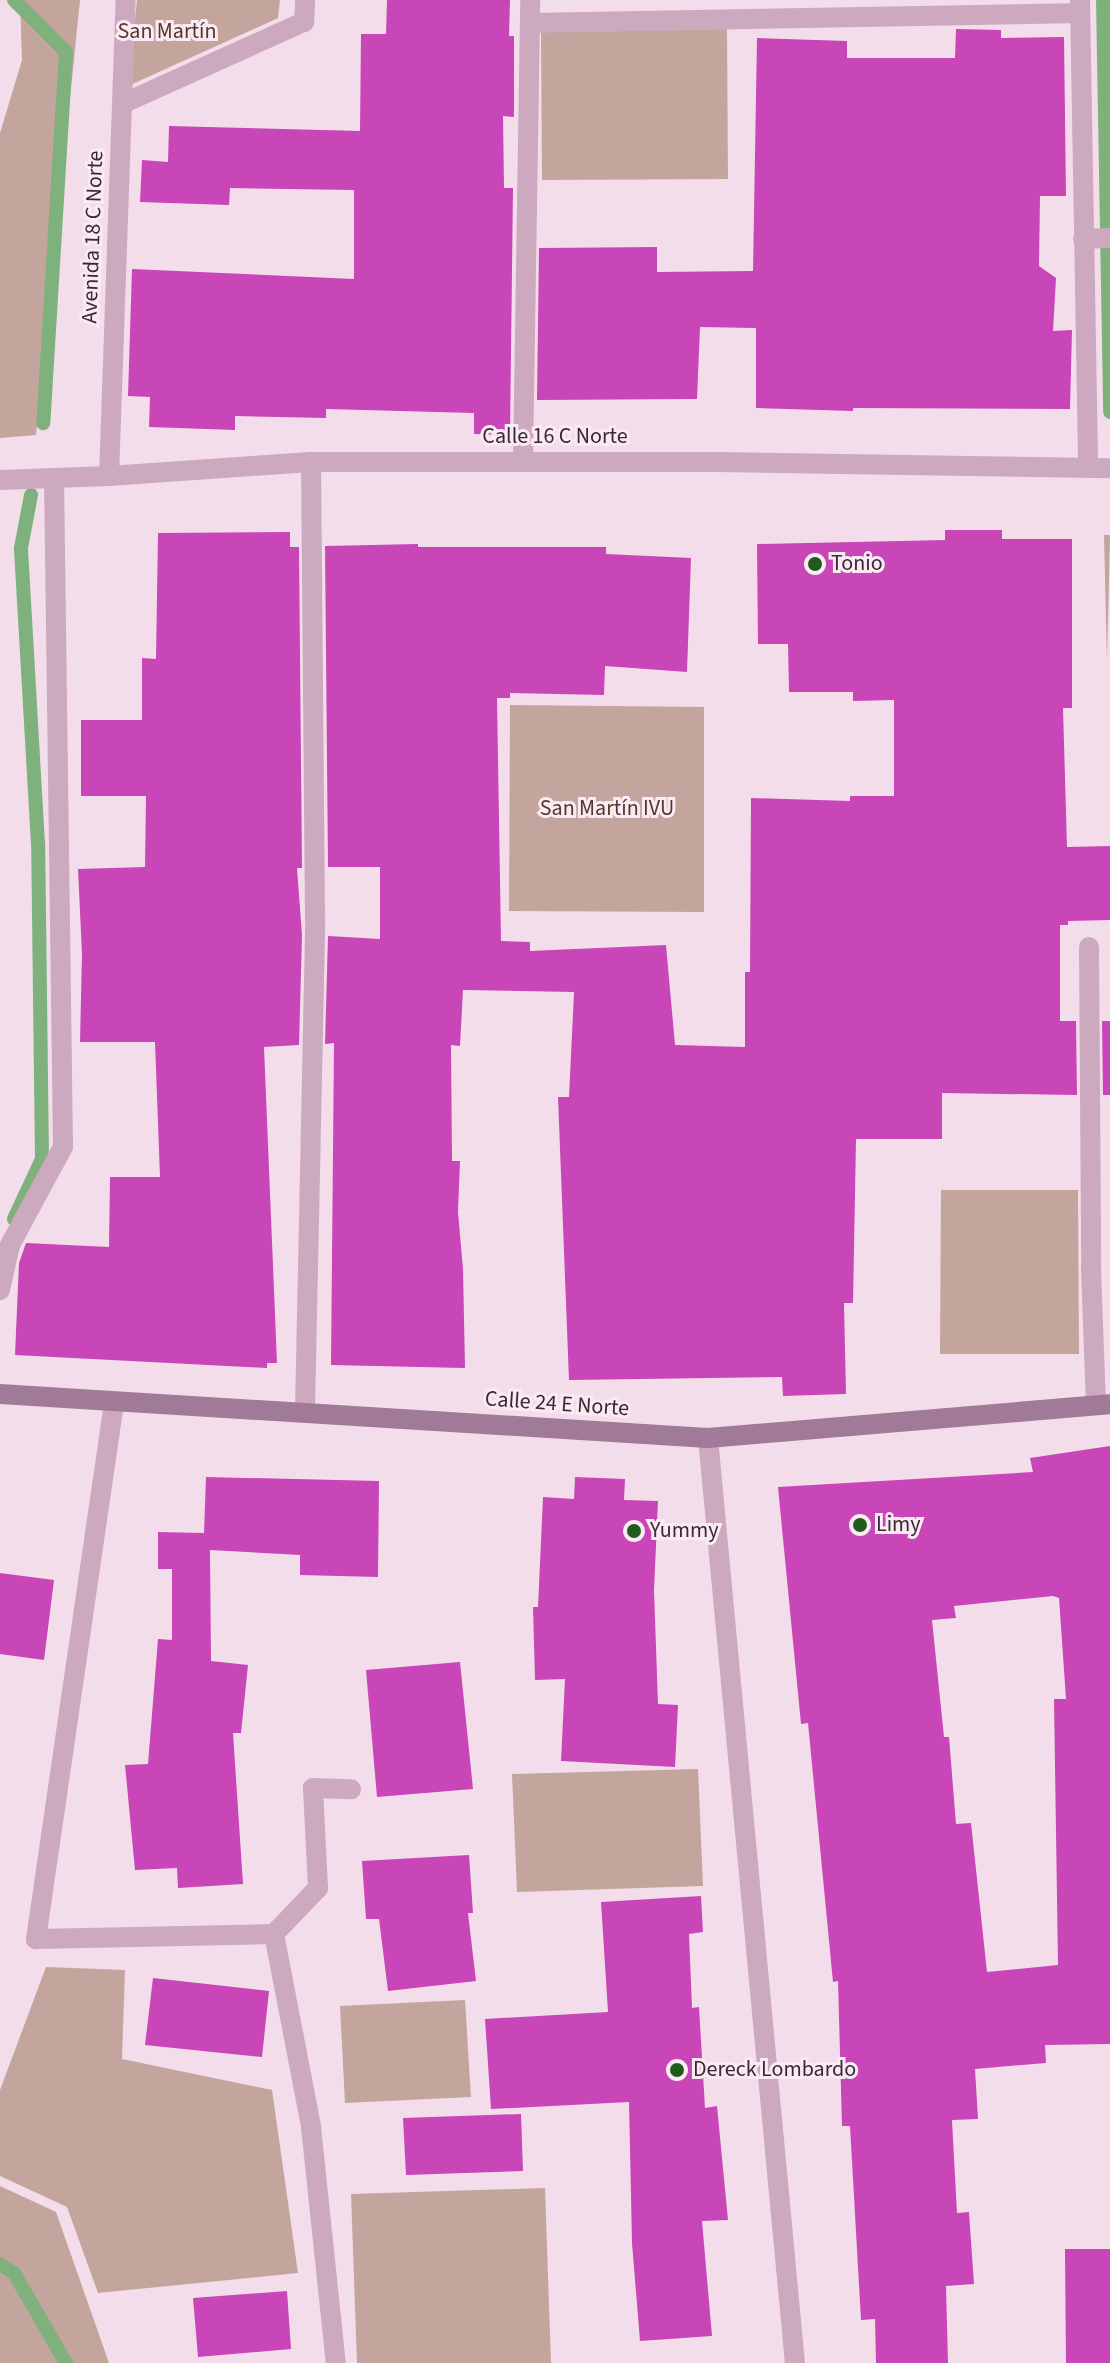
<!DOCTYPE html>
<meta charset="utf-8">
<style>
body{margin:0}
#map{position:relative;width:1110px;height:2363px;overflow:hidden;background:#f3ddea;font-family:"Source Sans 3",sans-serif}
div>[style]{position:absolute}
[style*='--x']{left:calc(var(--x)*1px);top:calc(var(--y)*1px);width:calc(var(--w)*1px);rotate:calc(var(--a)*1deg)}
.green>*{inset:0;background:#c3a59d}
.stream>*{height:14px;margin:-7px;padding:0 7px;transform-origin:7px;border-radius:7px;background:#7fb17c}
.building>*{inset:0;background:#c846b7}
.minor>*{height:20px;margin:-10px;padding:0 10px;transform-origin:10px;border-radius:10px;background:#cca9bf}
.tertiary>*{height:20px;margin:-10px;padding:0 10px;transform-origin:10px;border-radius:10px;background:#cca9bf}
.secondary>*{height:20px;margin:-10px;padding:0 10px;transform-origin:10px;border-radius:10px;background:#a07a96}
.dots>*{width:22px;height:22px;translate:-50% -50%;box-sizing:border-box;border:4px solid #faeaf3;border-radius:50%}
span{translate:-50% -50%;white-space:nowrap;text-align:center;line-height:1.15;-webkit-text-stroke:6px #faeaf3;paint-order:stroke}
.park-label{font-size:22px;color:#57372c}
.street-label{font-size:22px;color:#392935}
.poi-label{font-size:22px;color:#392935}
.left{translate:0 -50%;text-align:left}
</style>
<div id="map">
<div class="green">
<i style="clip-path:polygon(20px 0,80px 0,36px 435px,0 438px,0 133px,22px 60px)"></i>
<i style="clip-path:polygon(137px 0,280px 0,278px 18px,128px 86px)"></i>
<i style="clip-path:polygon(727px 29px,728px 179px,542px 180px,541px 31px)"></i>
<i style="clip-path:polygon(1104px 535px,1110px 535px,1107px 662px)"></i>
<i style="clip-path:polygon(510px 705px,704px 707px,704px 912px,509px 911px)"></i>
<i style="clip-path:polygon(941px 1190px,1078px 1190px,1079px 1354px,940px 1354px)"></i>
<i style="clip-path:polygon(698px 1769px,703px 1886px,517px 1892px,512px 1774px)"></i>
<i style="clip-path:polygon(46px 1967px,125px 1970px,122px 2059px,272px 2090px,298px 2273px,98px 2293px,67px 2207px,0 2176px,0 2090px)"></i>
<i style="clip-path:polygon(465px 2000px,471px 2097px,345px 2103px,340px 2006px)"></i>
<i style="clip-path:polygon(0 2186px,56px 2212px,109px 2363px,0 2363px)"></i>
<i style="clip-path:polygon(545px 2188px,551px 2363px,357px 2363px,351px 2194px)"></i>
</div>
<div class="stream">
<i style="--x:14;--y:0;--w:74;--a:45"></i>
<i style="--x:66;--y:52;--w:372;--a:93.5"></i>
<i style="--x:1103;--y:0;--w:412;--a:89"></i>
<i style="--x:14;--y:1219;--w:66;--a:-65"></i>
<i style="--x:42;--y:1159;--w:315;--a:-90.7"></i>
<i style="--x:38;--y:844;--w:296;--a:-93.3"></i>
<i style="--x:21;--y:548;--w:54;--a:-79.3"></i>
<i style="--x:0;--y:2264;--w:17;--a:33"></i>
<i style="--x:14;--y:2273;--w:104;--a:60"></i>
</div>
<div class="building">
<i style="clip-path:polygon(387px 0,510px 0,509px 36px,514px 36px,514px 117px,503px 116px,504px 188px,513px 188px,510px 435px,474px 434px,474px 413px,326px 409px,326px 418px,235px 416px,235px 430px,149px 427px,150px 397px,128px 396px,132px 269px,354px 279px,354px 190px,230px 188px,229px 205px,140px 202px,142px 160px,168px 162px,169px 126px,360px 131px,361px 34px,386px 34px)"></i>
<i style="clip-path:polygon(956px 29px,1001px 30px,1001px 38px,1064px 37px,1066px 196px,1040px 196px,1039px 266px,1056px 278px,1053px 331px,1072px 330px,1070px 409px,853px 408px,853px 411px,756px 408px,756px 328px,700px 327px,697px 399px,537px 400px,539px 248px,657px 247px,657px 272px,753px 271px,757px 38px,847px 41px,847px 58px,955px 58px)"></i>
<i style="clip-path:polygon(945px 530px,1002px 530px,1002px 539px,1072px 539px,1072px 708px,1063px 708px,1067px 847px,1110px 846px,1110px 920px,1068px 921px,1068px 925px,1060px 925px,1060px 1021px,1076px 1021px,1077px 1095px,942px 1093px,942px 1139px,856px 1139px,853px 1303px,844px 1303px,846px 1394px,783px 1396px,782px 1377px,569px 1380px,558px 1097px,569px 1097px,574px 992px,463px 990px,460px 1046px,451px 1045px,452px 1161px,460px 1161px,458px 1212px,463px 1269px,465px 1368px,331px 1365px,334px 1043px,325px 1044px,328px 936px,380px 939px,380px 867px,328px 867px,325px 546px,418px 544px,418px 547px,606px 547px,606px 554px,691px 558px,687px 672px,605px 666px,604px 695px,510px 693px,510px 698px,497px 698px,501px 941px,530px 942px,530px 951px,666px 945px,675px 1045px,745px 1047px,745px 972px,750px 972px,751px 798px,850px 801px,850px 796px,894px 796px,894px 700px,853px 701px,853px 692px,789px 692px,788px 644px,758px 644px,757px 544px,945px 540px)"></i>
<i style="clip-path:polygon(290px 532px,290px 547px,299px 547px,302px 868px,297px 868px,302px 935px,299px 1045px,264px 1047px,277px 1363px,267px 1363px,267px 1368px,15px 1355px,19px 1263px,26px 1243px,109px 1247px,110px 1177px,160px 1177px,155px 1042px,80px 1042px,82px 954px,78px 869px,145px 867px,146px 796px,81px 796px,81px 720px,142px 720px,142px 658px,156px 659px,158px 533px)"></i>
<i style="clip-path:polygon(1102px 1021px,1110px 1021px,1110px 1095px,1103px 1095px)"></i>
<i style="clip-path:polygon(evenodd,1110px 1446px,1110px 2044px,1045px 2045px,1046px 2063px,975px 2069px,978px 2119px,952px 2120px,957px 2213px,969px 2212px,974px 2284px,946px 2286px,948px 2363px,876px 2363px,875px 2319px,861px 2320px,850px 2126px,842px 2126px,838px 1981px,833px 1982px,808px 1723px,801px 1724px,778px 1487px,1033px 1472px,1030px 1458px,1110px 1446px,1053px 1596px,1059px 1598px,1066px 1699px,1054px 1699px,1058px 1965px,987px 1972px,971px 1823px,956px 1824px,949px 1737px,944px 1737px,932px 1620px,956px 1618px,954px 1606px,1053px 1596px)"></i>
<i style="clip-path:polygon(206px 1477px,379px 1481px,378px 1577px,300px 1575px,300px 1555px,210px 1550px,211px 1661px,248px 1665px,241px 1733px,233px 1733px,243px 1884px,178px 1888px,177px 1868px,135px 1870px,125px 1765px,148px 1764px,158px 1639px,172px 1640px,172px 1569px,158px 1569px,158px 1532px,204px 1533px)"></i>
<i style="clip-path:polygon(575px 1477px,625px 1479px,624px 1500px,658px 1501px,654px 1590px,658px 1704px,678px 1705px,675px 1767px,561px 1761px,565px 1679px,535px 1680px,533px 1607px,538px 1607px,543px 1497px,574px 1499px)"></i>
<i style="clip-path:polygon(0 1573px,54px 1580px,44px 1660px,0 1654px)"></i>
<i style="clip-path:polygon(460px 1662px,473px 1789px,377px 1797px,366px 1670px)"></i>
<i style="clip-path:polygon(469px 1855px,473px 1913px,468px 1913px,476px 1981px,388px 1991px,379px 1919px,366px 1919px,362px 1861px)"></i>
<i style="clip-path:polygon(701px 1896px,703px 1932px,689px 1934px,692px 2008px,699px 2007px,705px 2108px,717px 2106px,728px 2220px,702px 2221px,712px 2336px,640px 2341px,632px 2243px,629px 2102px,491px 2109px,485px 2019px,608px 2012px,601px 1902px)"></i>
<i style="clip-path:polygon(153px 1978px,269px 1991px,262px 2057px,145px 2045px)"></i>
<i style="clip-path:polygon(521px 2114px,523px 2171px,406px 2175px,403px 2118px)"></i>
<i style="clip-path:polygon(1065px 2249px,1110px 2249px,1110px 2363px,1066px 2363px)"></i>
<i style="clip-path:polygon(287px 2291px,291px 2349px,198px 2357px,193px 2298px)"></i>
</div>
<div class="minor">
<i style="--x:1080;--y:0;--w:468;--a:89"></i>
<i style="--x:530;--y:23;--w:550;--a:-1.04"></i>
<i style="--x:122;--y:104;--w:200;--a:-24.3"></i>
<i style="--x:304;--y:22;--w:22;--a:-87"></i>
<i style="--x:1083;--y:239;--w:27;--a:-2"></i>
<i style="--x:523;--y:461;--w:461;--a:-89.1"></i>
<i style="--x:109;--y:476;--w:476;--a:-88"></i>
<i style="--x:0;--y:480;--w:109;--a:-2.1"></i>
<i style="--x:109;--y:476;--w:202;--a:-4"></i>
<i style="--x:311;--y:462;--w:406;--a:0"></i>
<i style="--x:717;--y:462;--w:393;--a:0.9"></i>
<i style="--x:1089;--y:947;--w:322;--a:89.6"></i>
<i style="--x:1091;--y:1269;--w:135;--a:87.9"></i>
<i style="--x:0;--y:1290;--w:46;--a:-77.5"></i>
<i style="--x:10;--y:1245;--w:111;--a:-61.6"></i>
<i style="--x:63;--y:1147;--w:669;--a:-90.77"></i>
<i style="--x:114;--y:1403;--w:542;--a:98.28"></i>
<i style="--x:36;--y:1939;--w:238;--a:-1.2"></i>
<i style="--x:274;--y:1934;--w:197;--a:79.1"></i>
<i style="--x:311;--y:2127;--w:237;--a:84"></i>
<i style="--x:305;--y:1411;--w:493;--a:-88.8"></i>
<i style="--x:315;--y:918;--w:456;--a:-90.5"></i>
<i style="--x:274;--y:1934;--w:64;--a:-46.3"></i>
<i style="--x:318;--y:1888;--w:100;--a:-92.9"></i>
<i style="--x:313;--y:1788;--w:38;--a:2"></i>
</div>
<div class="tertiary">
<i style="--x:708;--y:1438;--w:929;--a:84.63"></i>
</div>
<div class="secondary">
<i style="--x:0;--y:1394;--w:709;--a:3.56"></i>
<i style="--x:708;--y:1438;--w:403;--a:-4.8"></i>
</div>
<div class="dots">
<i style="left:815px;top:564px;background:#205b1d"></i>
<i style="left:860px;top:1525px;background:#205b1d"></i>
<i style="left:634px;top:1531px;background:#205b1d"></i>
<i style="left:677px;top:2070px;background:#205b1d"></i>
</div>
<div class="park-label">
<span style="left:167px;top:32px">San Martín</span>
<span style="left:607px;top:809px">San Martín IVU</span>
</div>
<div class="street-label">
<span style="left:93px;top:237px;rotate:-88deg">Avenida 18 C Norte</span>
<span style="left:555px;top:437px">Calle 16 C Norte</span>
<span style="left:557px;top:1404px;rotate:4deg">Calle 24 E Norte</span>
</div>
<div class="poi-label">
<span class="left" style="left:831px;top:564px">Tonio</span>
<span class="left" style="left:876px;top:1525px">Limy</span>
<span class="left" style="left:650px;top:1531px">Yummy</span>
<span class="left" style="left:693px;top:2070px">Dereck Lombardo</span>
</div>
</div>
